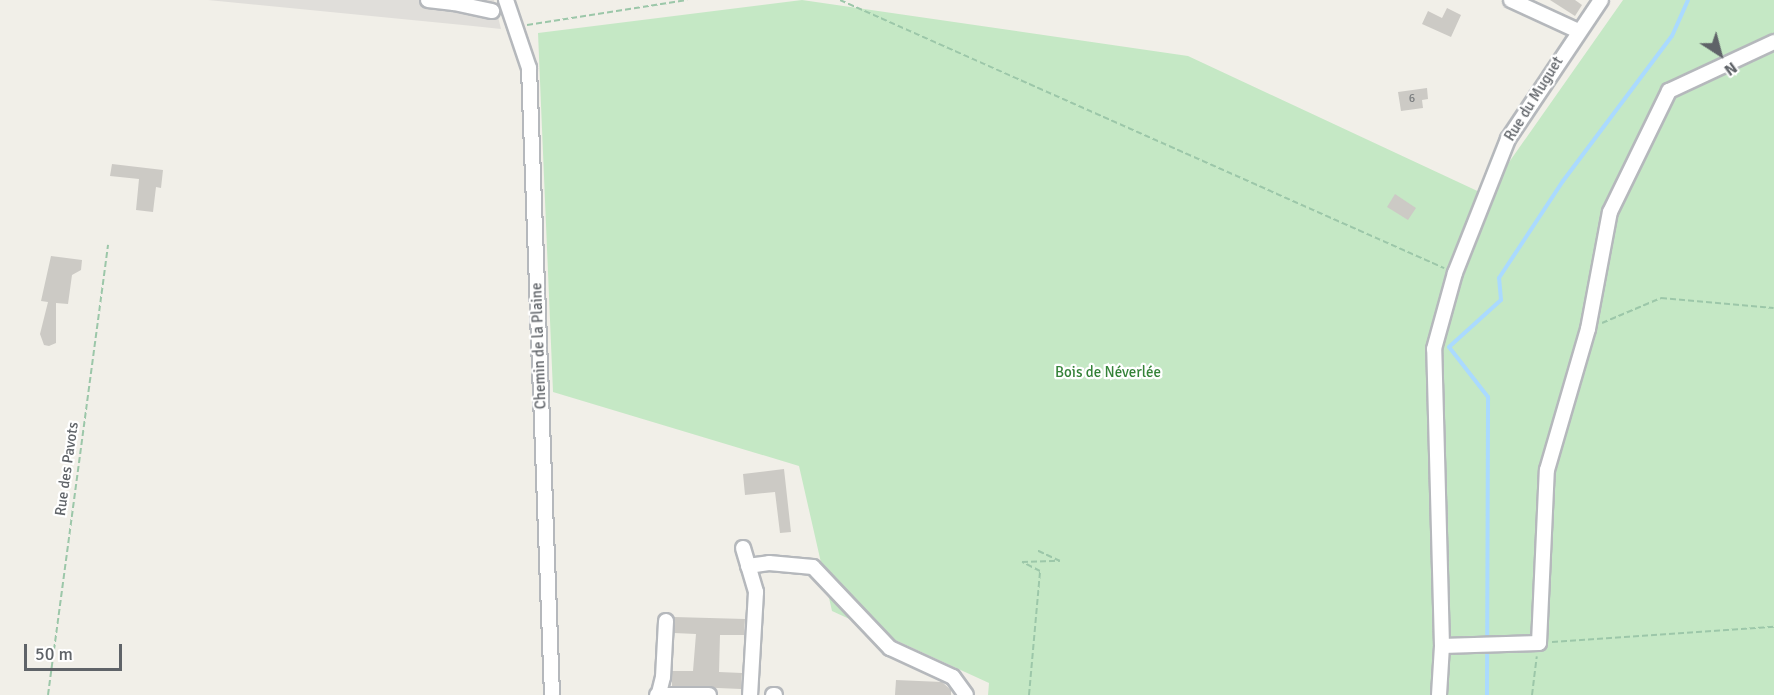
<!DOCTYPE html>
<meta charset="utf-8">
<style>
body{margin:0}
#map{position:relative;width:1774px;height:695px;overflow:hidden;background:#f1efe8;font-family:Signika,sans-serif}
div>[style]{position:absolute}
[style*='--x']{left:calc(var(--x)*1px);top:calc(var(--y)*1px);width:calc(var(--w)*1px);rotate:calc(var(--a)*1deg)}
.industrial>*{inset:0;background:#e0deda}
.green>*{inset:0;background:#c5e8c5}
.stream>*{height:4px;margin:-2px;padding:0 2px;transform-origin:2px;border-radius:2px;background:#aadaff}
.building>*{inset:0;background:#cccac5}
.path>*{height:2px;margin-top:-1px;transform-origin:0;background:repeating-linear-gradient(90deg,#9cc7a9 0 6px,transparent 0 9px)}
.roads{filter:drop-shadow(2px 0 #b5b8bc) drop-shadow(-2px 0 #b5b8bc) drop-shadow(0 2px #b5b8bc) drop-shadow(0 -2px #b5b8bc)}
.minor>*{height:14px;margin:-7px;padding:0 7px;transform-origin:7px;border-radius:7px;background:#fff}
span{translate:-50% -50%;white-space:nowrap;text-align:center;line-height:1.15;-webkit-text-stroke:4.5px #fff;paint-order:stroke}
.number-label{font-size:12px;color:#7a7d7f}
.number-label span{-webkit-text-stroke-width:0}
.street-label{font-size:15px;color:#5f6368}
.park-label{font-size:15px;color:#348238}
.north{position:absolute;left:1690px;top:24px;width:60px;height:60px;-webkit-text-stroke:4px #fff;paint-order:stroke;rotate:144deg;font-size:16px;font-weight:700;line-height:24px;text-align:center;color:#5f6368}
.north::after{content:'';display:block;margin:auto;width:21px;height:27px;background:#5f6368;clip-path:polygon(50% 0,100% 100%,50% 72%,0 100%)}
.scale{position:absolute;left:24px;top:644px;width:98px;height:27px;box-sizing:border-box;border:3px solid #5f6368;border-top:0;padding-left:8px;font-size:18px;line-height:21px;white-space:nowrap;color:#5f6368;-webkit-text-stroke:4px #fff;paint-order:stroke}
</style>
<div id="map">
<div class="industrial">
<i style="clip-path:polygon(208px 0,494px 0,501px 29px,473px 26px)"></i>
</div>
<div class="green">
<i style="clip-path:polygon(802px 0,1188px 56px,1486px 195px,1623px 0,1774px 0,1774px 695px,988px 695px,989px 683px,832px 611px,799px 466px,553px 392px,538px 33px)"></i>
</div>
<div class="stream">
<i style="--x:1487;--y:695;--w:298;--a:-89.8"></i>
<i style="--x:1488;--y:397;--w:63;--a:-128"></i>
<i style="--x:1449;--y:347;--w:70;--a:-42.1"></i>
<i style="--x:1501;--y:300;--w:22;--a:-95"></i>
<i style="--x:1499;--y:278;--w:116;--a:-56.6"></i>
<i style="--x:1563;--y:181;--w:181;--a:-53.1"></i>
<i style="--x:1672;--y:36;--w:39;--a:-66"></i>
</div>
<div class="building">
<i style="clip-path:polygon(1550px 0,1575px 0,1582px 5px,1575px 16px)"></i>
<i style="clip-path:polygon(1447px 8px,1461px 15px,1451px 37px,1422px 24px,1428px 11px,1442px 18px)"></i>
<i style="clip-path:polygon(1427px 88px,1428px 99px,1422px 100px,1423px 108px,1401px 111px,1398px 92px)"></i>
<i style="clip-path:polygon(112px 164px,163px 170px,161px 188px,156px 187px,153px 212px,136px 210px,139px 179px,110px 176px)"></i>
<i style="clip-path:polygon(1395px 194px,1416px 208px,1408px 220px,1387px 207px)"></i>
<i style="clip-path:polygon(51px 256px,82px 260px,81px 270px,72px 275px,68px 304px,56px 303px,56px 343px,49px 346px,44px 345px,40px 334px,48px 302px,41px 301px)"></i>
<i style="clip-path:polygon(784px 469px,791px 532px,780px 533px,775px 492px,745px 495px,743px 474px)"></i>
<i style="clip-path:polygon(674px 617px,745px 619px,744px 635px,720px 635px,719px 672px,742px 673px,741px 689px,672px 686px,672px 671px,693px 671px,696px 634px,674px 633px)"></i>
<i style="clip-path:polygon(896px 680px,942px 682px,951px 690px,951px 695px,895px 695px)"></i>
</div>
<div class="path">
<i style="--x:840;--y:0;--w:661;--a:23.93"></i>
<i style="--x:527;--y:25;--w:162;--a:-8.9"></i>
<i style="--x:1602;--y:323;--w:64;--a:-23"></i>
<i style="--x:1661;--y:298;--w:113;--a:5.1"></i>
<i style="--x:1552;--y:642;--w:223;--a:-3.9"></i>
<i style="--x:48;--y:695;--w:454;--a:-82.4"></i>
<i style="--x:1029;--y:695;--w:124;--a:-84.9"></i>
<i style="--x:1040;--y:571;--w:20;--a:-153"></i>
<i style="--x:1022;--y:562;--w:38;--a:-2"></i>
<i style="--x:1060;--y:561;--w:26;--a:-155"></i>
<i style="--x:1532;--y:695;--w:39;--a:-83"></i>
</div>
<div class="roads">
<div class="minor">
<i style="--x:428;--y:0;--w:26;--a:7"></i>
<i style="--x:454;--y:3;--w:3;--a:-90"></i>
<i style="--x:506;--y:0;--w:72;--a:71.3"></i>
<i style="--x:529;--y:68;--w:627;--a:87.9"></i>
<i style="--x:1511;--y:0;--w:74;--a:24.8"></i>
<i style="--x:454;--y:3;--w:39;--a:12"></i>
<i style="--x:743;--y:548;--w:46;--a:73.5"></i>
<i style="--x:756;--y:592;--w:103;--a:93.3"></i>
<i style="--x:748;--y:566;--w:21;--a:-8"></i>
<i style="--x:769;--y:563;--w:44;--a:5.2"></i>
<i style="--x:813;--y:567;--w:112;--a:46.5"></i>
<i style="--x:890;--y:648;--w:69;--a:24.7"></i>
<i style="--x:953;--y:677;--w:22;--a:54"></i>
<i style="--x:1442;--y:646;--w:97;--a:-1.8"></i>
<i style="--x:1539;--y:643;--w:173;--a:-87.4"></i>
<i style="--x:1547;--y:470;--w:147;--a:-73.8"></i>
<i style="--x:1588;--y:329;--w:119;--a:-79.4"></i>
<i style="--x:1610;--y:212;--w:135;--a:-64"></i>
<i style="--x:1669;--y:91;--w:116;--a:-25"></i>
<i style="--x:659;--y:693;--w:16;--a:-76"></i>
<i style="--x:663;--y:677;--w:56;--a:-86.9"></i>
<i style="--x:657;--y:695;--w:52;--a:0"></i>
<i style="--x:773;--y:695;--w:2;--a:0"></i>
<i style="--x:1439;--y:695;--w:49;--a:-86.5"></i>
<i style="--x:1442;--y:646;--w:297;--a:-91.5"></i>
<i style="--x:1434;--y:349;--w:79;--a:-74.6"></i>
<i style="--x:1455;--y:273;--w:144;--a:-68.4"></i>
<i style="--x:1508;--y:139;--w:167;--a:-56.2"></i>
</div>
</div>
<div class="number-label">
<span style="left:1412px;top:99px">6</span>
</div>
<div class="street-label">
<span style="left:1534px;top:99px;rotate:-58deg">Rue du Muguet</span>
<span style="left:539px;top:346px;rotate:-92deg">Chemin de la Plaine</span>
<span style="left:67px;top:469px;rotate:-82deg">Rue des Pavots</span>
</div>
<div class="park-label">
<span style="left:1108px;top:373px">Bois de Néverlée</span>
</div>
<div class="north">N</div>
<div class="scale">50 m</div>
</div>
